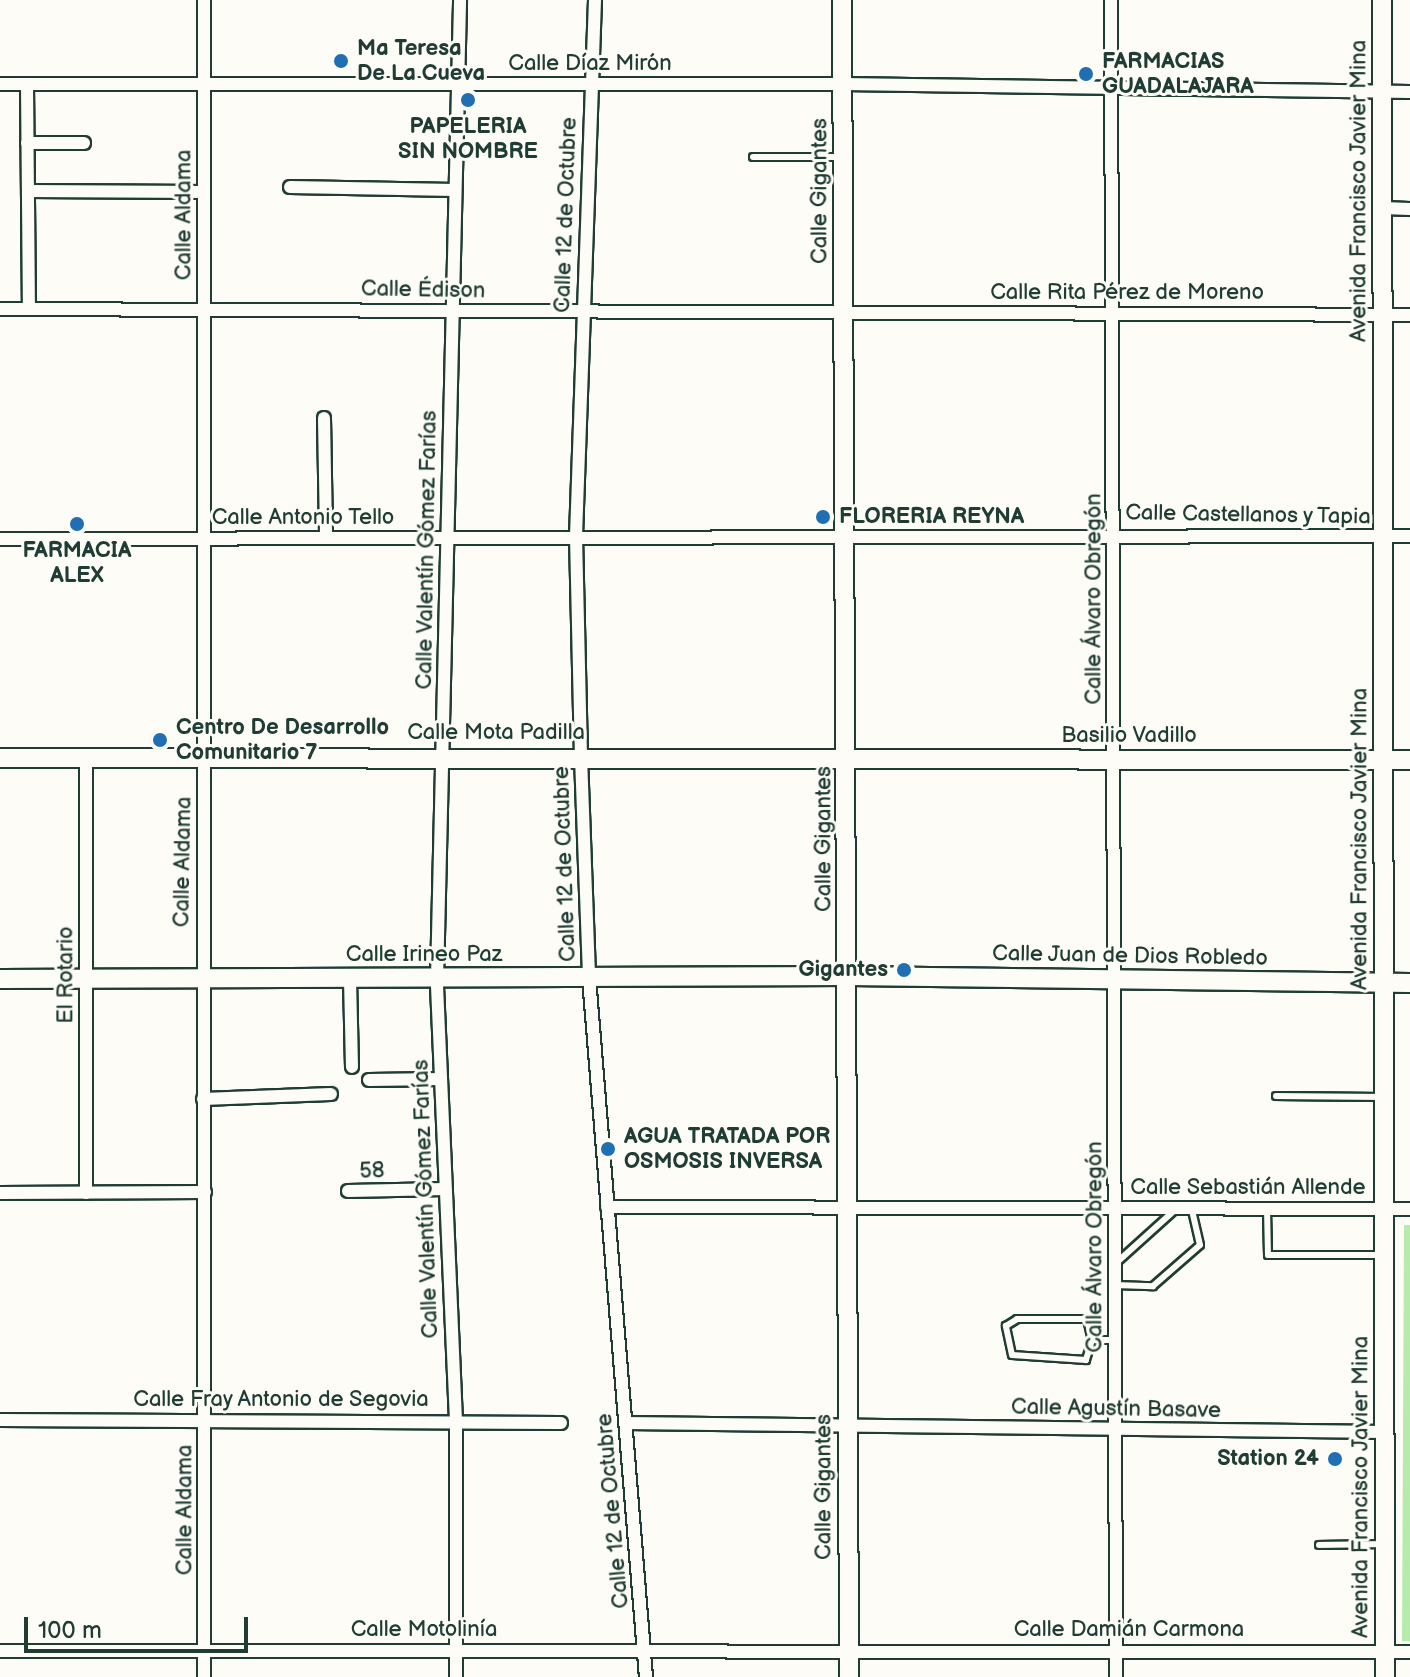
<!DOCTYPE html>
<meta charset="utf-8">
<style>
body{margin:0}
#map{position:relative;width:1410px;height:1677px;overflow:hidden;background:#fdfcf7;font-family:"Balsamiq Sans",sans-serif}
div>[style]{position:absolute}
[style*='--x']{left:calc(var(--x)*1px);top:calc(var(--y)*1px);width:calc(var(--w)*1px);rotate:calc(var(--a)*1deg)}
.green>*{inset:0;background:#b6ebac}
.roads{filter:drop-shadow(2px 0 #1f3d34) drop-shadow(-2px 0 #1f3d34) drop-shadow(0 2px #1f3d34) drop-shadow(0 -2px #1f3d34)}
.lane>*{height:6px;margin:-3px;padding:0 3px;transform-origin:3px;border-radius:3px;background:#fdfcf7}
.street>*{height:12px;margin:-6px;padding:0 6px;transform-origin:6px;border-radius:6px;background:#fdfcf7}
.secondary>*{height:18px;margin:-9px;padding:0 9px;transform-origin:9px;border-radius:9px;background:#fdfcf7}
.dots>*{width:22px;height:22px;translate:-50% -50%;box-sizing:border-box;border:4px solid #fdfcf7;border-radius:50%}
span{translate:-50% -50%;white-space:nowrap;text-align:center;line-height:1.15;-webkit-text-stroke:6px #fdfcf7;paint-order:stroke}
.poi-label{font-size:22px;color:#1f3d34;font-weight:700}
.left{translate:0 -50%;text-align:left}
.right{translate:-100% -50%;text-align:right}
.street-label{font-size:22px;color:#1f3d34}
.scale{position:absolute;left:24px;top:1617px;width:224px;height:36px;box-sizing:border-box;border:4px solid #1f3d34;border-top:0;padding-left:10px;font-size:24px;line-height:28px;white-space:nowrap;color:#1f3d34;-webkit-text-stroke:6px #fdfcf7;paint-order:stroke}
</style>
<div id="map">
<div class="green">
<i style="clip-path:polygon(1404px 1225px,1410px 1225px,1410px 1641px,1402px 1641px)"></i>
</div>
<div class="roads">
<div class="lane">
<i style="--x:753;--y:157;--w:87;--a:0"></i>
<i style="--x:1276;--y:1096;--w:105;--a:0.5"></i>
<i style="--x:1267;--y:1208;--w:47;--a:88.8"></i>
<i style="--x:1268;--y:1255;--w:114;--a:0"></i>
<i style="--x:1115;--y:1264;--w:81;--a:-42"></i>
<i style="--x:1115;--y:1285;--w:38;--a:2"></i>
<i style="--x:1153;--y:1286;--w:62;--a:-41.1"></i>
<i style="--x:1200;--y:1245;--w:36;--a:-103"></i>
<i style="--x:1017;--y:1319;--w:70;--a:0"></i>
<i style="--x:1087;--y:1319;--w:22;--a:77"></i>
<i style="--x:1092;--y:1340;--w:21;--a:107"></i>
<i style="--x:1086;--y:1360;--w:74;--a:-176.1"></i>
<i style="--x:1012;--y:1355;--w:30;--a:-102"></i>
<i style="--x:1006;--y:1326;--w:13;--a:-32"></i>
<i style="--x:1092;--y:1340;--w:23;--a:0"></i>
<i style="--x:1319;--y:1545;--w:65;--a:-0.9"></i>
</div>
<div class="street">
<i style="--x:595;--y:0;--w:536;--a:92.03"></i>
<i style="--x:576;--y:536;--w:221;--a:88.7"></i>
<i style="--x:581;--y:757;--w:221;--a:87.9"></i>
<i style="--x:589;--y:978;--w:701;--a:85.34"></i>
<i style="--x:1111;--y:0;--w:1677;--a:89.83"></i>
<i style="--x:0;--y:84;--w:843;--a:0"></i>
<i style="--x:843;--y:84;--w:567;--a:0.81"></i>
<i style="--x:27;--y:84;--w:224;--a:89.5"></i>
<i style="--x:27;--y:143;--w:57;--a:0"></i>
<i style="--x:290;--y:187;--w:165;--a:1"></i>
<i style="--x:28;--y:191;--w:176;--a:0.3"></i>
<i style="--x:1383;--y:208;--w:27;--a:2"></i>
<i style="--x:0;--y:309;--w:1410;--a:0.24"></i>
<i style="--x:324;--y:418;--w:119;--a:89"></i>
<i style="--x:0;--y:539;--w:1410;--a:-0.12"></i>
<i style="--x:350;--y:979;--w:88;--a:88.7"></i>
<i style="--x:369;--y:1080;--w:72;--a:-0.8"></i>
<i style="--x:203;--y:1099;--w:128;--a:-2.2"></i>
<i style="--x:348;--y:1191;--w:97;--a:-1.2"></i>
<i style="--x:0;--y:1193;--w:205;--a:-0.3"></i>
<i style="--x:86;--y:1193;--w:436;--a:-90"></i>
<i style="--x:607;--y:1207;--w:803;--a:0.14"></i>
<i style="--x:0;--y:1420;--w:561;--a:0.31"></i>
<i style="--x:626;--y:1423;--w:759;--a:0.68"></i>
<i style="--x:0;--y:1651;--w:1410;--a:0.04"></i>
<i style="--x:204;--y:1677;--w:1677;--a:-90"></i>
<i style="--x:456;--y:1677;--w:256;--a:-90"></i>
<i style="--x:456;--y:1421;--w:442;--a:-92.5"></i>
<i style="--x:437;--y:979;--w:979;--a:-88.65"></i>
</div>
<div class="secondary">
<i style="--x:842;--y:0;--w:1677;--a:89.76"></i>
<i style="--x:1382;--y:0;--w:1677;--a:89.9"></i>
<i style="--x:0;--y:758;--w:1410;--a:0.08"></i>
<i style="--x:0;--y:979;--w:849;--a:-0.2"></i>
<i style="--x:849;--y:976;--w:561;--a:0.71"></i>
</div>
</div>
<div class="dots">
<i style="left:341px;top:61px;background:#1f6fb2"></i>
<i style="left:1086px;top:74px;background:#1f6fb2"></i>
<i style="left:468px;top:100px;background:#1f6fb2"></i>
<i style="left:823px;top:517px;background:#1f6fb2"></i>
<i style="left:77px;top:524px;background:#1f6fb2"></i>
<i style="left:160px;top:740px;background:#1f6fb2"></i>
<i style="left:904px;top:970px;background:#1f6fb2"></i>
<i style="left:608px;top:1149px;background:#1f6fb2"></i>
<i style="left:1335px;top:1459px;background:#1f6fb2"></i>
</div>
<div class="poi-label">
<span class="left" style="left:357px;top:61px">Ma Teresa<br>De La Cueva</span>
<span class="left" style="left:1102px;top:74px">FARMACIAS<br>GUADALAJARA</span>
<span style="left:468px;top:139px">PAPELERIA<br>SIN NOMBRE</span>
<span class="left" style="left:839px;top:517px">FLORERIA REYNA</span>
<span style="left:77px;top:563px">FARMACIA<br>ALEX</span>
<span class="left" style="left:176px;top:740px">Centro De Desarrollo<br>Comunitario 7</span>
<span class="right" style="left:888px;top:970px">Gigantes</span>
<span class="left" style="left:624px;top:1149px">AGUA TRATADA POR<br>OSMOSIS INVERSA</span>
<span class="right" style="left:1319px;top:1459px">Station 24</span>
</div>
<div class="street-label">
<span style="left:590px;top:64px">Calle Díaz Mirón</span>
<span style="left:820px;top:191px;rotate:-90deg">Calle Gigantes</span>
<span style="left:1359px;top:191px;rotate:-90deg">Avenida Francisco Javier Mina</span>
<span style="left:184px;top:215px;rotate:-90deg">Calle Aldama</span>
<span style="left:566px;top:215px;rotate:-88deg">Calle 12 de Octubre</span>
<span style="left:423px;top:290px;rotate:1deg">Calle Édison</span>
<span style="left:1127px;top:293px">Calle Rita Pérez de Moreno</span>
<span style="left:1248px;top:515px;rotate:1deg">Calle Castellanos y Tapia</span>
<span style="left:303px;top:518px">Calle Antonio Tello</span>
<span style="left:427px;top:550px;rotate:-89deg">Calle Valentín Gómez Farías</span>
<span style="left:1094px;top:599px;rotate:-90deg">Calle Álvaro Obregón</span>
<span style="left:496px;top:733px">Calle Mota Padilla</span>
<span style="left:1129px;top:736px">Basilio Vadillo</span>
<span style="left:824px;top:839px;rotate:-90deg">Calle Gigantes</span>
<span style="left:1360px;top:839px;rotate:-90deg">Avenida Francisco Javier Mina</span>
<span style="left:183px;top:862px;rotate:-89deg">Calle Aldama</span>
<span style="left:565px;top:864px;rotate:-92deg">Calle 12 de Octubre</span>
<span style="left:424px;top:955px">Calle Irineo Paz</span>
<span style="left:1130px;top:956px;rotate:1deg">Calle Juan de Dios Robledo</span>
<span style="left:66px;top:975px;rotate:-90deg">El Rotario</span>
<span style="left:372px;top:1171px;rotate:-2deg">58</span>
<span style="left:1248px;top:1188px">Calle Sebastián Allende</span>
<span style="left:426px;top:1199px;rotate:-92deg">Calle Valentín Gómez Farías</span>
<span style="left:1095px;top:1247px;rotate:-90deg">Calle Álvaro Obregón</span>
<span style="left:281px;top:1400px">Calle Fray Antonio de Segovia</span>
<span style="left:1116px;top:1409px;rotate:1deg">Calle Agustín Basave</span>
<span style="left:824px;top:1487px;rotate:-90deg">Calle Gigantes</span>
<span style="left:1361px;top:1487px;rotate:-90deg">Avenida Francisco Javier Mina</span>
<span style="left:185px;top:1510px;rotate:-90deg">Calle Aldama</span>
<span style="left:613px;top:1511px;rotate:-95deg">Calle 12 de Octubre</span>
<span style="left:424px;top:1630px">Calle Motolinía</span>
<span style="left:1129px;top:1630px">Calle Damián Carmona</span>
</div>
<div class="scale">100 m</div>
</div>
